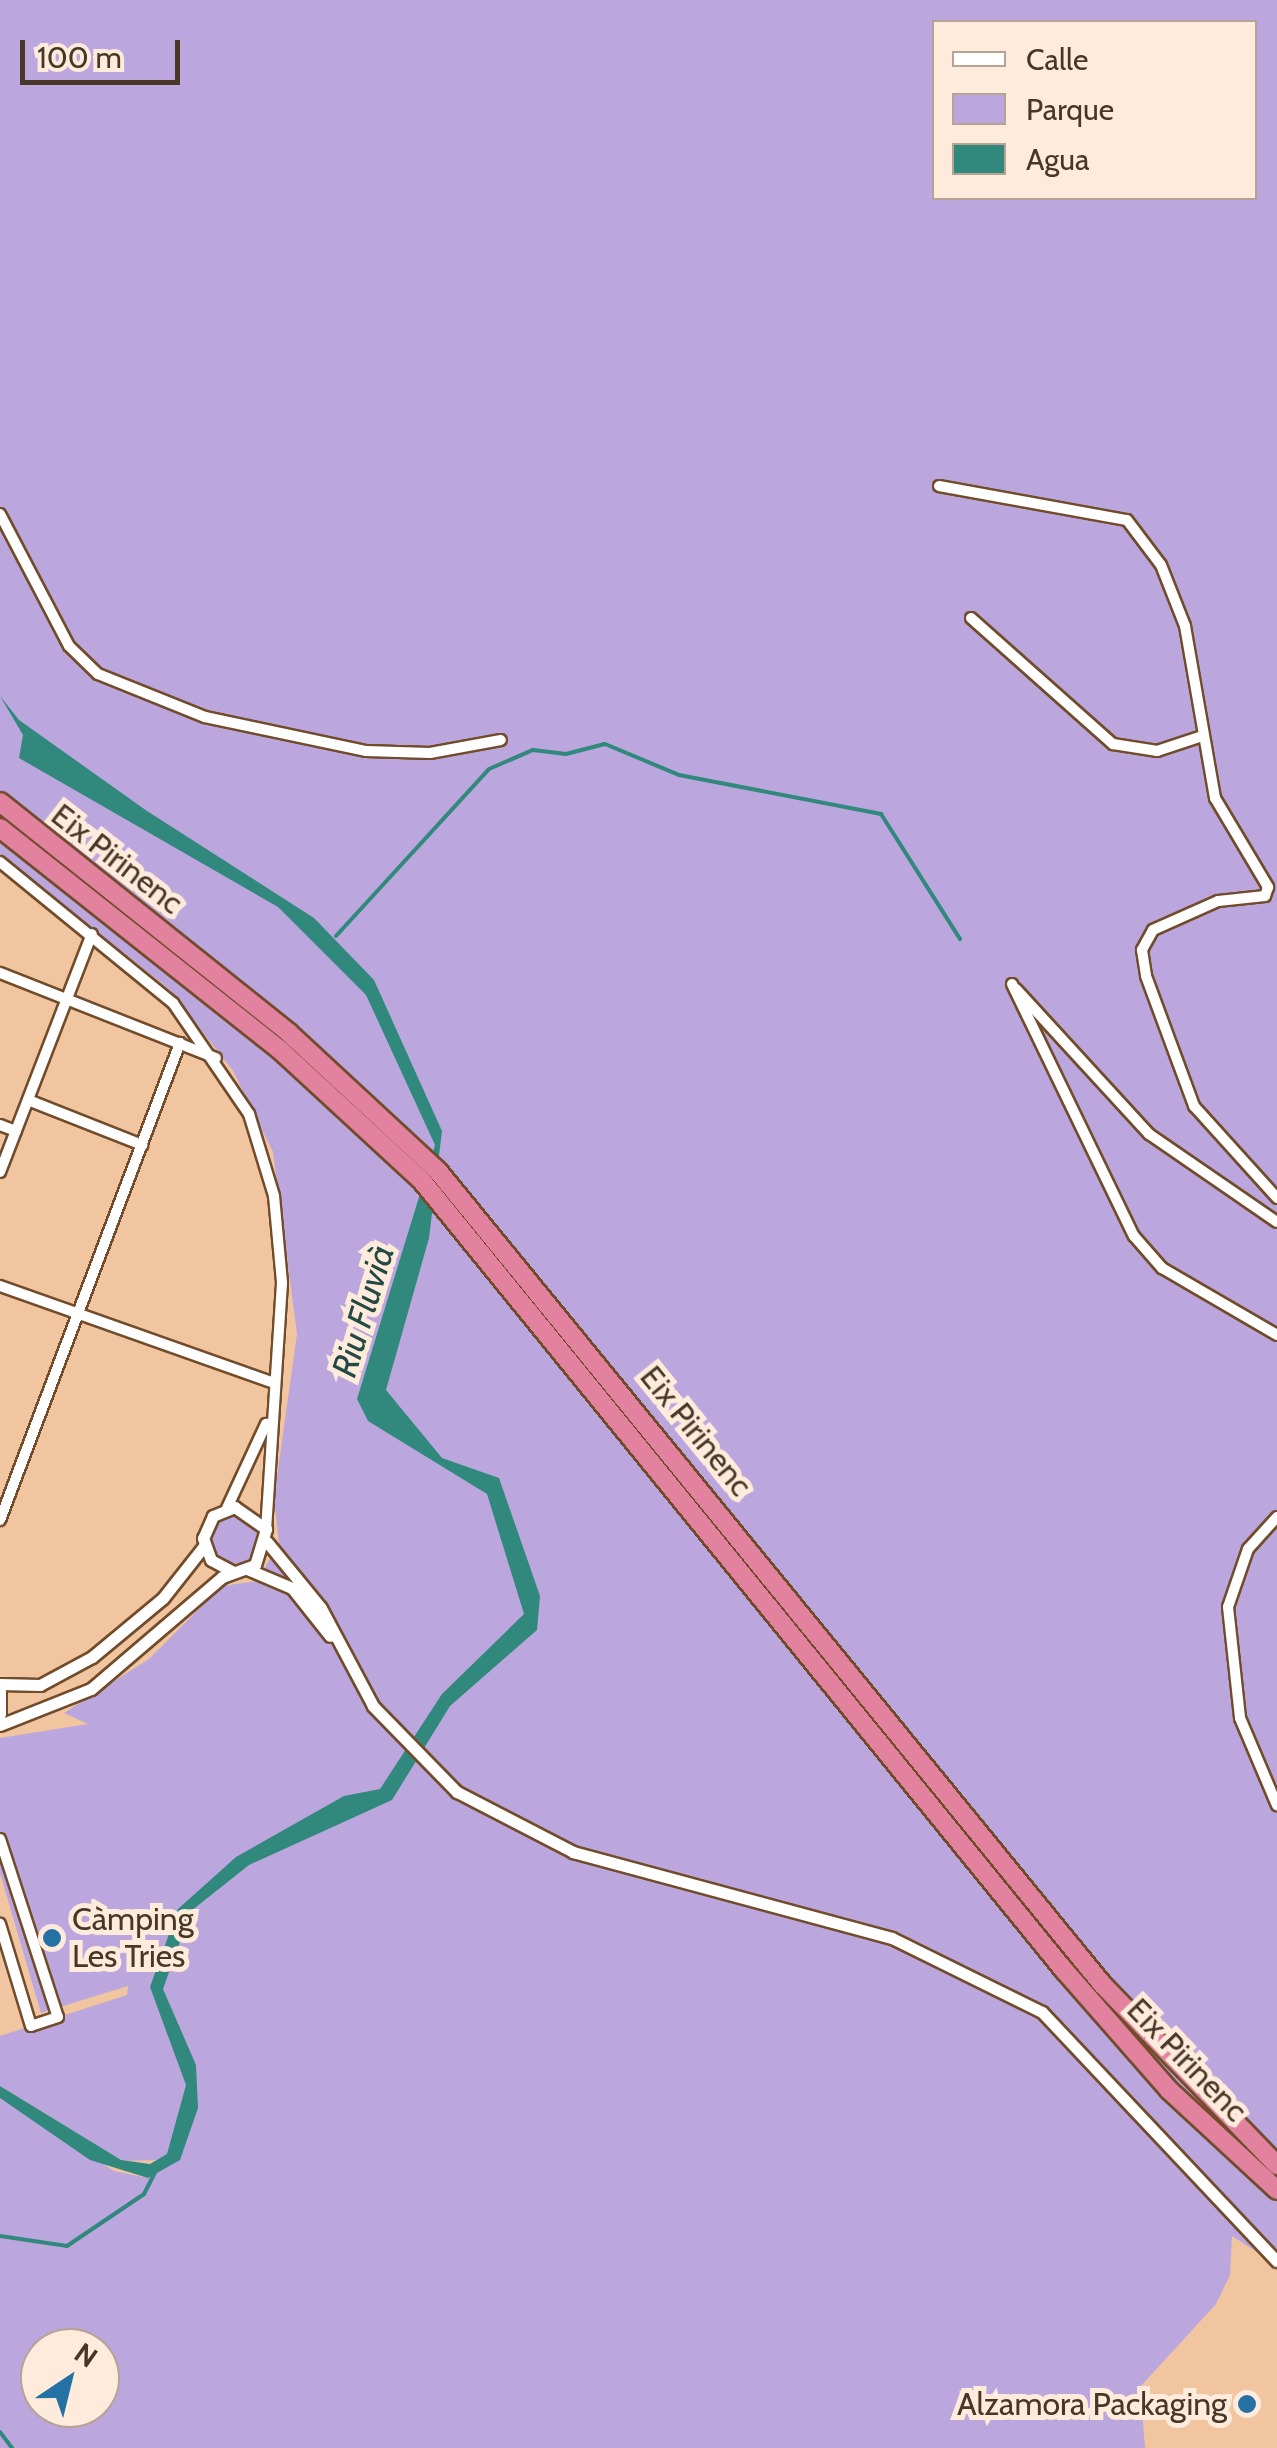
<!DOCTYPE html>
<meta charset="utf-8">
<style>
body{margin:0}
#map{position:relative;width:1277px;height:2448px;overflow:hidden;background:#f1c59f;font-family:Cabin,sans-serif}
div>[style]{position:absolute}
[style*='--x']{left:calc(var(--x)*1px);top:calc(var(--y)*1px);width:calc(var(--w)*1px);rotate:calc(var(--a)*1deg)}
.green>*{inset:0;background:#bba7dd}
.round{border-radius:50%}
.water>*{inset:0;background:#30897c}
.stream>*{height:4px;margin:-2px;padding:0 2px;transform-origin:2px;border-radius:2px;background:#30897c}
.roads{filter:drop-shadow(2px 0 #724c2a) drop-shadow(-2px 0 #724c2a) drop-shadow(0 2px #724c2a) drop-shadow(0 -2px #724c2a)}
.minor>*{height:10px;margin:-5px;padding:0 5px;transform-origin:5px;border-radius:5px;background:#fff}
.tertiary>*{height:11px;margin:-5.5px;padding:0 5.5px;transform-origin:5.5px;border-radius:5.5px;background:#fff}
.motorway>*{height:18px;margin:-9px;padding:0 9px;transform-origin:9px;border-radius:9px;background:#e2829f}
.dots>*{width:28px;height:28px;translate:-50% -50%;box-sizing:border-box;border:5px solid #feebdc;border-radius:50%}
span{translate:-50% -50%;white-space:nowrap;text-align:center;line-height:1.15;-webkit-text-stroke:10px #feebdc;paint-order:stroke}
.street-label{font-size:32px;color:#483627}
.poi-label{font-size:32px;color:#483627}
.left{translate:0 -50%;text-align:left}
.right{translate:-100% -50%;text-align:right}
.water-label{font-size:35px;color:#224943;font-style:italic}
.legend{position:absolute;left:932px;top:20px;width:325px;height:180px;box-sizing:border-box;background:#feebdc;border:2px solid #b5a394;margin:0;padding:12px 18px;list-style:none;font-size:30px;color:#483627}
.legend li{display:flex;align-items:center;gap:20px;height:50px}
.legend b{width:50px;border:2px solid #b5a394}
.north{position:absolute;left:20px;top:2328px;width:100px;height:100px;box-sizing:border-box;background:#feebdc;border:2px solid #b5a394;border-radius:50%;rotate:35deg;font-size:28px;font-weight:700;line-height:40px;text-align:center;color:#483627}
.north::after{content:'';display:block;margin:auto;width:35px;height:45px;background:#2472a4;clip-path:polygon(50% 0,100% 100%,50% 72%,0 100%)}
.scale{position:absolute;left:20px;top:40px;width:160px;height:45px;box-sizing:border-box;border:5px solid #483627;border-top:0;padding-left:12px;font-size:30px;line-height:35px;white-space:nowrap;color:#483627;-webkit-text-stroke:8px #feebdc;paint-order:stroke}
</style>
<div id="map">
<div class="green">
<i style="clip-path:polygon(evenodd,0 0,1277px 0,1277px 2265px,1232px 2236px,1230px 2275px,1216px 2304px,1140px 2387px,1145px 2448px,0 2448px,0 2098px,114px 2171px,148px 2178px,160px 2160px,121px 2161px,0 2086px,0 2036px,127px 1995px,128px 1986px,41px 2013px,0 1873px,0 1738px,88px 1724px,64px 1713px,149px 1659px,222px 1586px,257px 1581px,279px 1543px,274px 1498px,297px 1334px,273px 1152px,233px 1071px,169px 989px,0 854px,0 0,934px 22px,1254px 22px,1254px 198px,934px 198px,934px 22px,0 0,40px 2348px,100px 2348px,100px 2408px,40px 2408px,40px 2348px)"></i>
<i class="round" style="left:211px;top:1516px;width:48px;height:48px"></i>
</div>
<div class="water">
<i style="clip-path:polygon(0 696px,19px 720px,147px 811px,314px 918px,374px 980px,442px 1131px,429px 1238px,386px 1390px,442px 1458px,499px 1478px,540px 1596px,537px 1630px,450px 1706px,392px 1800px,249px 1865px,191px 1911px,163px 1989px,196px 2065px,198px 2108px,180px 2160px,148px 2178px,90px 2160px,0 2098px,0 2086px,121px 2160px,150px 2164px,167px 2154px,186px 2085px,150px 1987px,178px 1909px,236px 1857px,344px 1796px,380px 1789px,442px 1694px,524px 1614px,487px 1494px,368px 1421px,357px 1399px,435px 1145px,366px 995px,278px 907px,19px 758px,23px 735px)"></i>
</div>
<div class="stream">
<i style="--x:336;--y:936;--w:226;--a:-47.5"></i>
<i style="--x:489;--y:769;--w:48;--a:-23.4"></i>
<i style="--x:533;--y:750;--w:33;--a:7"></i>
<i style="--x:566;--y:754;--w:40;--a:-14.4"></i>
<i style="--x:605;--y:744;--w:80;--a:22.7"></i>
<i style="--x:679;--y:775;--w:206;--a:10.9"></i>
<i style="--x:881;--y:814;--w:148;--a:57.7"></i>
<i style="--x:0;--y:2236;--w:68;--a:8.5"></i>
<i style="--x:67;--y:2246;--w:93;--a:-34"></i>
<i style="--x:144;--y:2194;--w:25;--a:-63"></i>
<i style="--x:0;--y:2432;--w:20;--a:53"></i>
</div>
<div class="roads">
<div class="minor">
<i style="--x:939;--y:486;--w:191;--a:10.3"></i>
<i style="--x:1127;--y:520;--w:56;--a:52.9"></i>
<i style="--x:1161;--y:565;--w:66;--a:68.5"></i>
<i style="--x:1185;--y:626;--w:175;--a:80.1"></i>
<i style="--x:1215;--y:798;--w:104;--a:59.2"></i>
<i style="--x:1268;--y:887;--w:9;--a:108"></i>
<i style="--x:1265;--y:896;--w:47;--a:173.9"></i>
<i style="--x:1218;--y:901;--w:71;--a:156"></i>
<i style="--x:1153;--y:930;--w:23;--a:119"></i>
<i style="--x:1142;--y:950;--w:26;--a:81"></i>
<i style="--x:1146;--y:976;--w:139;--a:69.7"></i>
<i style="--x:1194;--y:1106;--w:124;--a:47.9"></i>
<i style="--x:0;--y:514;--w:149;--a:62.4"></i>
<i style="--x:69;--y:646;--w:40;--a:44"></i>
<i style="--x:98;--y:674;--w:115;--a:21.9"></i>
<i style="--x:205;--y:717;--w:165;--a:11.9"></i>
<i style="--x:366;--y:751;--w:64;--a:1.8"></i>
<i style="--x:430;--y:753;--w:72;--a:-10.4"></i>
<i style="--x:971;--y:618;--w:190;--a:41.6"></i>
<i style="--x:1113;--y:744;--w:45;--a:9"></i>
<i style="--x:1157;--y:751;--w:47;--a:-18.4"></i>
<i style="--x:0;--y:862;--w:223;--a:39.2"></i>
<i style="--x:173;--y:1003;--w:135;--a:55.6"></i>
<i style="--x:249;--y:1114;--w:86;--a:73"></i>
<i style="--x:274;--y:1196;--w:87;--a:84.7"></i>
<i style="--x:282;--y:1283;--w:247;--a:93.7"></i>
<i style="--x:0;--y:973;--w:232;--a:21.5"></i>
<i style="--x:1012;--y:984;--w:280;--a:64.2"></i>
<i style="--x:1134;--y:1236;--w:43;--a:48.8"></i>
<i style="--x:1162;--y:1268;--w:133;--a:30.2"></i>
<i style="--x:1016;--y:989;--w:197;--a:47.5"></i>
<i style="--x:1149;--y:1134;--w:155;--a:34.5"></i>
<i style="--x:28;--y:1100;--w:123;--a:21.5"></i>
<i style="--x:0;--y:1125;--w:17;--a:21"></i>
<i style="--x:0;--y:1172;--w:255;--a:-68.9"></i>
<i style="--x:0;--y:1286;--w:291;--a:19.5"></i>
<i style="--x:227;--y:1508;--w:93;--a:-65.1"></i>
<i style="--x:1277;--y:1517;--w:43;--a:132.2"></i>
<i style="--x:1248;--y:1549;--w:61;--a:109"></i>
<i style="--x:1228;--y:1607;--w:112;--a:83.8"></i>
<i style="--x:1240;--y:1718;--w:95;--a:67"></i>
<i style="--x:0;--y:1520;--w:510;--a:-69.33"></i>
<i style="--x:0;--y:1839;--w:187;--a:72"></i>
<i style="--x:58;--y:2017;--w:28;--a:162"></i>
<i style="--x:31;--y:2026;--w:107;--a:-106.9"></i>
</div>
<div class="tertiary">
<i style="--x:267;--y:1542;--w:85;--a:50.7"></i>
<i style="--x:321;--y:1608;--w:111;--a:62"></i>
<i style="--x:373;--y:1706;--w:120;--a:45.7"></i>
<i style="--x:457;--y:1792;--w:131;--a:27.3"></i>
<i style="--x:573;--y:1852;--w:330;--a:15.1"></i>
<i style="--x:892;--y:1938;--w:167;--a:26.3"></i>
<i style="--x:1042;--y:2012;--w:342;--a:46.7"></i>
<i style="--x:247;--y:1569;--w:49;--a:22.9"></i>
<i style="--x:292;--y:1588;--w:61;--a:51.6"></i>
<i style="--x:0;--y:1684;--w:40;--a:1.4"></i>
<i style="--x:40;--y:1685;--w:59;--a:-28.3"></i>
<i style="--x:92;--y:1657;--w:92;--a:-39.7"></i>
<i style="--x:163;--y:1598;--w:66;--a:-51.7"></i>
<i style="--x:0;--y:1688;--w:26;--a:90"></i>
<i style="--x:0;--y:1725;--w:98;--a:-21.6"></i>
<i style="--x:91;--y:1689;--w:172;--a:-40.5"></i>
<i style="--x:222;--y:1577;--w:35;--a:-20"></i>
<i style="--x:255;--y:1565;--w:38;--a:-73"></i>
<i style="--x:266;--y:1529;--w:38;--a:-145"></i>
<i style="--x:235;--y:1507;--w:24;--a:158"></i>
<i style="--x:213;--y:1516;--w:24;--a:114"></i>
<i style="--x:203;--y:1538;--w:23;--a:70"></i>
<i style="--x:211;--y:1560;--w:24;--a:28"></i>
</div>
<div class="motorway">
<i style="--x:0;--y:802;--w:370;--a:38.6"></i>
<i style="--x:289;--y:1033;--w:203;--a:42.8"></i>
<i style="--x:438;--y:1171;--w:1050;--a:50.76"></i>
<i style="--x:1102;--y:1984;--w:252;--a:46"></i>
<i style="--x:0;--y:828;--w:357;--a:38.4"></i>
<i style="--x:280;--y:1050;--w:193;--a:42.7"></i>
<i style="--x:422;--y:1181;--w:1017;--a:50.87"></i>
<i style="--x:1064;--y:1970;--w:159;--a:48.8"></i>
<i style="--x:1169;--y:2090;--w:147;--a:42.8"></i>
</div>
</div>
<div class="dots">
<i style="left:52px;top:1938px;background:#2472a4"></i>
<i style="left:1247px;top:2404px;background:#2472a4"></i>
</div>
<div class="street-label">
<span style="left:117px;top:859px;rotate:38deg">Eix Pirinenc</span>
<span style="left:696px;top:1431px;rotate:51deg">Eix Pirinenc</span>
<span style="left:1187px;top:2060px;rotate:46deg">Eix Pirinenc</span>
</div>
<div class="poi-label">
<span class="left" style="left:72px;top:1938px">Càmping<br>Les Tries</span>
<span class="right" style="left:1227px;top:2404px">Alzamora Packaging</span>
</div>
<div class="water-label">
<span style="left:363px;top:1311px;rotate:-73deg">Riu Fluvià</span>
</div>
<ul class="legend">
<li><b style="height:12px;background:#fff"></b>Calle</li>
<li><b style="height:28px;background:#bba7dd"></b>Parque</li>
<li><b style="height:28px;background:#30897c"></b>Agua</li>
</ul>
<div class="north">N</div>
<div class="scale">100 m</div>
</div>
